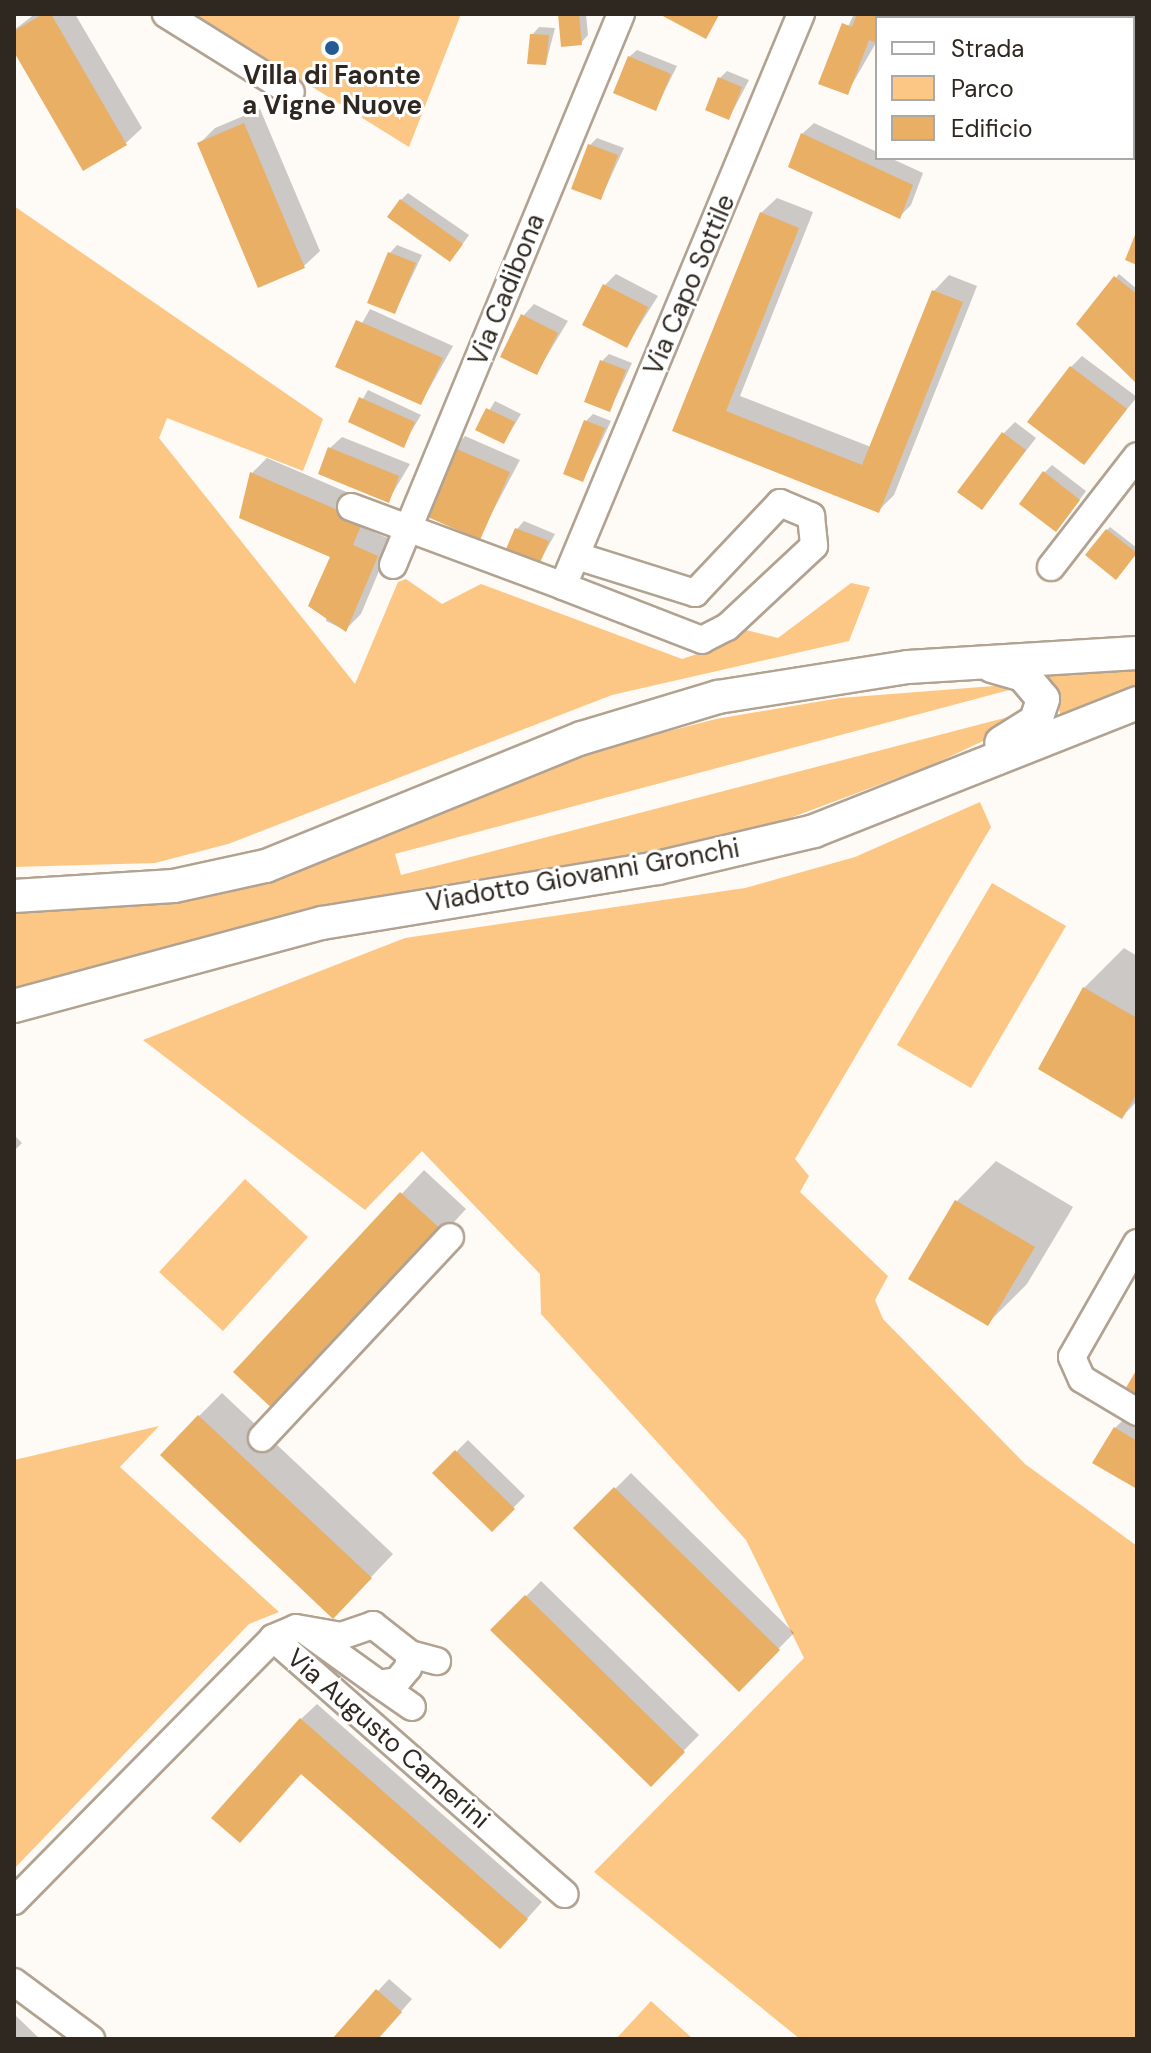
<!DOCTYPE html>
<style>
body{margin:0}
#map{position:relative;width:1151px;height:2053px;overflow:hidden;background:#fefbf7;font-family:"DM Sans",sans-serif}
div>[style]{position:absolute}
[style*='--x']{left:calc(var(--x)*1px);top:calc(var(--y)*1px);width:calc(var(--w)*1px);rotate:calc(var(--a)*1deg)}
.green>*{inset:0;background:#fcc784}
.shadow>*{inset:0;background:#0003}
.building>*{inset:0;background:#e8af65}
.roads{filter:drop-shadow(2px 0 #b1a291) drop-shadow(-2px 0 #b1a291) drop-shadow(0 2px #b1a291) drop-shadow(0 -2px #b1a291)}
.minor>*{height:26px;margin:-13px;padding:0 13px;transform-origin:13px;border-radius:13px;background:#fff}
.major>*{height:32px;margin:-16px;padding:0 16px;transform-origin:16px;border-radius:16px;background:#fff}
.dots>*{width:22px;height:22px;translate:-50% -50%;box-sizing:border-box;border:4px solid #fff;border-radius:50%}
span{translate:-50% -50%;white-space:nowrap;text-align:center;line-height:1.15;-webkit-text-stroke:6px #fff;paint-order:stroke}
.poi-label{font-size:26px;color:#2e2821;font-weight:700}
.street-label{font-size:26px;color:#2e2821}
.frame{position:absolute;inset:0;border:16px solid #2e2821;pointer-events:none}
.legend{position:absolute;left:875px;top:16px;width:260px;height:144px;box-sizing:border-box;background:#fff;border:2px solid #aba9a6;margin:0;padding:10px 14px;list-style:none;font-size:24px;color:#2e2821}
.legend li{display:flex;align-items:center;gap:16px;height:40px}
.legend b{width:40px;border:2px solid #aba9a6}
</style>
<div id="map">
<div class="green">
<i style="clip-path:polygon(195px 14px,461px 14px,409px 147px)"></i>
<i style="clip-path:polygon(14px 206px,323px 419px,303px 471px,167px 418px,159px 438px,355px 684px,398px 582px,406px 579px,442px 604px,481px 584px,682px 659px,724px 645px,742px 629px,778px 638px,851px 583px,870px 587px,849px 641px,612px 695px,228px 844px,155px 863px,14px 867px)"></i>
<i style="clip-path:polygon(1137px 664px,1137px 693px,1062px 720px,1047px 669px)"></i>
<i style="clip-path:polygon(1007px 685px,1013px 689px,395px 854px,401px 875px,1016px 715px,1015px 726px,932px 765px,739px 837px,14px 993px,14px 908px,281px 875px,549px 762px,716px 719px,840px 698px)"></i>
<i style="clip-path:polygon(980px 802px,991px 827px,795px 1159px,809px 1176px,800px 1192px,888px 1276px,875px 1300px,883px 1319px,1025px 1464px,1137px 1546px,1137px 2039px,800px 2039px,594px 1872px,804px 1658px,746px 1540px,541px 1314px,540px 1274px,422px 1151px,365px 1210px,143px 1040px,405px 938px,745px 888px,855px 857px)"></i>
<i style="clip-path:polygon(992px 883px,1066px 926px,971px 1088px,897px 1045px)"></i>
<i style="clip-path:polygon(245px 1179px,308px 1237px,223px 1331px,159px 1272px)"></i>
<i style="clip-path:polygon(159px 1426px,120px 1467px,279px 1612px,249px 1624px,14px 1869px,14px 1460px)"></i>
<i style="clip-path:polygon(651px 2001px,693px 2039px,616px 2039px)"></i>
</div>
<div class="shadow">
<i style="clip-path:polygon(35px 14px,75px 14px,142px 128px,126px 143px,14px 48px,14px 30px)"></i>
<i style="clip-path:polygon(560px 14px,586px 14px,588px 35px,581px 43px)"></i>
<i style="clip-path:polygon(854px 14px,889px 14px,877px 18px,877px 41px,847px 93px,821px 83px)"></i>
<i style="clip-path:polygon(539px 27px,555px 28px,546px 63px,532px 35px)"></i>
<i style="clip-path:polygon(637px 50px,677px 66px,656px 108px,629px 57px)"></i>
<i style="clip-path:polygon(727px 71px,749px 80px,729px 118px,720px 78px)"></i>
<i style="clip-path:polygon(260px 109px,320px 251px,304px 266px,199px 144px,215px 128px)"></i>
<i style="clip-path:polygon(814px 123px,923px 173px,911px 205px,900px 216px,802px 134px)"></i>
<i style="clip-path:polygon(597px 138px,624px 148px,601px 198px,590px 145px)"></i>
<i style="clip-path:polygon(408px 193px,469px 235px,457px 252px,401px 200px)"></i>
<i style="clip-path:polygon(777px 198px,813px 212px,740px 396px,871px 447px,934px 291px,949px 275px,977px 286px,894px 495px,879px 510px,675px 430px,761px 213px)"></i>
<i style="clip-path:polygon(397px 245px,422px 255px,395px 312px,390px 253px)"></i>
<i style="clip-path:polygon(616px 274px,658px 296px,627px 345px,604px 286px)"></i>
<i style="clip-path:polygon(1119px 274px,1137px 289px,1137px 381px,1079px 324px)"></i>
<i style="clip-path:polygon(534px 304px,568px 321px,537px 372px,523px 316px)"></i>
<i style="clip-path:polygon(370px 309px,453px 346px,421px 403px,338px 366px)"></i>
<i style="clip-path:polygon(609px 354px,632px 363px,610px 410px,602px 361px)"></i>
<i style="clip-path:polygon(1082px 356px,1137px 397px,1084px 462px,1071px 367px)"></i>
<i style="clip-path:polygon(368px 390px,421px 415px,403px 445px,350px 421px)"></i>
<i style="clip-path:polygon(495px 401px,521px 414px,504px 442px,478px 429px)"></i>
<i style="clip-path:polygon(593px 414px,611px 421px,583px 480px,586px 421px)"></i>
<i style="clip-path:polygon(1015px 422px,1036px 438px,981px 508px,1003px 434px)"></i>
<i style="clip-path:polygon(465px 436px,520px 460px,479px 537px,454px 448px)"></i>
<i style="clip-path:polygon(342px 437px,410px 464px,388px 501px,330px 448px)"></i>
<i style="clip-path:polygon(267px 458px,377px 505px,367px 529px,392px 540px,361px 614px,345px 630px,326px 621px,332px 556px,252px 473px)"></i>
<i style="clip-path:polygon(1052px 465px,1086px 491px,1063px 522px,1044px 473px)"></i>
<i style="clip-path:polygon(524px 521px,555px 534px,540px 561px,517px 529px)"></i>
<i style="clip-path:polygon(1110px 527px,1137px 548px,1119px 574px,1107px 530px)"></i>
<i style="clip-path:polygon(1124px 948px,1137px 956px,1137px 1101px,1122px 1117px,1084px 988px)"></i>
<i style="clip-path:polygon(14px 1135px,22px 1143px,14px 1151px)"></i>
<i style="clip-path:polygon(996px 1161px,1073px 1207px,1027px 1284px,987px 1324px,957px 1201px)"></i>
<i style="clip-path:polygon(424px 1170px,466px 1209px,301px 1389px,235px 1372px)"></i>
<i style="clip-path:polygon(222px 1393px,393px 1554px,356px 1593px,199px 1416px)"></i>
<i style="clip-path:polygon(1137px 1406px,1137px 1487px,1115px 1428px)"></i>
<i style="clip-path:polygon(468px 1440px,525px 1496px,492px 1529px,435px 1473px)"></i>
<i style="clip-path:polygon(631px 1473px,794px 1633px,739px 1689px,576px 1528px)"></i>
<i style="clip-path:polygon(541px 1581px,699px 1735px,651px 1784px,493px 1630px)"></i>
<i style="clip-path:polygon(317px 1704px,542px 1902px,516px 1931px,301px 1719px)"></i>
<i style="clip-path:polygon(389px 1979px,412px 1999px,377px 2039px,334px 2039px)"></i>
<i style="clip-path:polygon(14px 2014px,40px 2039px,14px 2039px)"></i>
</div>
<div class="building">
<i style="clip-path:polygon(43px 14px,51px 14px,127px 145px,83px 171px,14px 52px,14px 31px)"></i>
<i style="clip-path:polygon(558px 14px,579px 14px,582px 45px,561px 47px)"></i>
<i style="clip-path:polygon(659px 14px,717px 14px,719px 15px,706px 39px)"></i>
<i style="clip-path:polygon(857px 14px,887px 14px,877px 18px,877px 43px,869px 40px,848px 95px,818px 84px,842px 23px,852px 27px)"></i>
<i style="clip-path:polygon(530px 34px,549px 35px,546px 65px,527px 64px)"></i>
<i style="clip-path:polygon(628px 56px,671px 74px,656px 111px,613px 93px)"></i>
<i style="clip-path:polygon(718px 77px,742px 87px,729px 120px,705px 110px)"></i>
<i style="clip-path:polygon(244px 123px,305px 268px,258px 288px,197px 143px)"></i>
<i style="clip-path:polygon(801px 133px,913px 185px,900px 219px,788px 167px)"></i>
<i style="clip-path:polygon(588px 144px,618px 155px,601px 200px,571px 189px)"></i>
<i style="clip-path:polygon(400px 199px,463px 244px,450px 262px,387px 217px)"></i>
<i style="clip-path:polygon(760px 212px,799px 228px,726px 411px,862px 465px,932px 290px,963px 302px,879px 513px,672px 431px)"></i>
<i style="clip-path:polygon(1137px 230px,1137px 265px,1125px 260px)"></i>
<i style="clip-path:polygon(388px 252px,416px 263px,395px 314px,367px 303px)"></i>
<i style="clip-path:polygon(1114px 276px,1137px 294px,1137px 384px,1076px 324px)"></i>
<i style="clip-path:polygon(603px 284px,648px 307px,627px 348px,582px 325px)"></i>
<i style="clip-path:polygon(521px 314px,558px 333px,537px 375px,500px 357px)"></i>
<i style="clip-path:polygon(356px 320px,443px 358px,421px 405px,335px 367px)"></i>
<i style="clip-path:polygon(600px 360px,626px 370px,610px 412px,584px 402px)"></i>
<i style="clip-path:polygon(1070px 366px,1127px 409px,1084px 465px,1027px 422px)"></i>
<i style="clip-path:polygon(359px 397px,415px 422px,404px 448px,348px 422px)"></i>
<i style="clip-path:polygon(486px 408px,515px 422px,504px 444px,475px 430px)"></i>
<i style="clip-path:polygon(584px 420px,605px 428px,583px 482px,563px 474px)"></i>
<i style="clip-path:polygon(1002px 432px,1026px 450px,982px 510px,957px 492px)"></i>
<i style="clip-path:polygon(328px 447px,399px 476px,389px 503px,318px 474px)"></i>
<i style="clip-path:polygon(452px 447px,510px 472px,480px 540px,423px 515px)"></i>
<i style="clip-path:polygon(1043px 471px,1080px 500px,1056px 532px,1019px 504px)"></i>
<i style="clip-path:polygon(250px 472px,363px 521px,353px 545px,378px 556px,346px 632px,308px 606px,330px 557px,239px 518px)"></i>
<i style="clip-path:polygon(515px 528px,549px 541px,540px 563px,506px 549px)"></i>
<i style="clip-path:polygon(1106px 529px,1137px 553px,1116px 580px,1085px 555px)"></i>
<i style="clip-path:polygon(1083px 987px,1137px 1018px,1137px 1093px,1122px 1119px,1038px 1069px)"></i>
<i style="clip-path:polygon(400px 1192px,445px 1233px,278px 1414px,233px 1372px)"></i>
<i style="clip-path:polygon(955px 1200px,1035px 1247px,988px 1326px,908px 1279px)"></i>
<i style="clip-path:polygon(1137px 1369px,1137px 1399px,1124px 1391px)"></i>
<i style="clip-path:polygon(198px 1415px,372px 1578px,333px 1619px,160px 1455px)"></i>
<i style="clip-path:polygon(1114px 1427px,1137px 1441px,1137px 1489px,1092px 1463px)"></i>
<i style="clip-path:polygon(455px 1450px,515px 1509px,492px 1532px,432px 1473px)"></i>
<i style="clip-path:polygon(614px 1487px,780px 1650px,739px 1692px,573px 1528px)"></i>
<i style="clip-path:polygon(525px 1595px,685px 1752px,651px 1787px,490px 1630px)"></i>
<i style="clip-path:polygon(300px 1718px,528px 1919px,500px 1949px,301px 1774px,240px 1843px,211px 1818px)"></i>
<i style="clip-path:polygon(376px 1989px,402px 2012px,378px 2039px,332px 2039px)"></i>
</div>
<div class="roads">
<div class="minor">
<i style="--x:166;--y:14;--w:147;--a:32"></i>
<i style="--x:351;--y:507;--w:226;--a:20.4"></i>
<i style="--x:577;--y:556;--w:124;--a:17.4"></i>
<i style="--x:695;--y:593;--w:124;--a:-46.6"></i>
<i style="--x:780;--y:503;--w:34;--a:23"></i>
<i style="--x:811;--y:516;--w:30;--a:84"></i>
<i style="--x:814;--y:546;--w:119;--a:137"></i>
<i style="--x:727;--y:627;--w:28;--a:153"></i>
<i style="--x:702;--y:640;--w:149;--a:-158.8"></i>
<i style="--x:563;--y:586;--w:620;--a:-67.41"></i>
<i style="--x:393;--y:565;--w:596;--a:-67.52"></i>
<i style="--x:1051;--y:567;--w:140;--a:-52.2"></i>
<i style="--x:1137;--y:1243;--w:131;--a:119.7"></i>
<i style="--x:1072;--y:1357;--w:24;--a:66"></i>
<i style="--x:1082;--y:1379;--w:64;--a:31"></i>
<i style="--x:262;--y:1438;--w:275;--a:-46.9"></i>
<i style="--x:273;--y:1638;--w:25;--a:-23"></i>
<i style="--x:296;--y:1628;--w:46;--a:10.1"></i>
<i style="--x:341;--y:1636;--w:34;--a:-19"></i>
<i style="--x:373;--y:1625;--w:47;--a:38.1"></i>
<i style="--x:410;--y:1654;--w:14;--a:98"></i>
<i style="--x:408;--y:1668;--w:17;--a:130"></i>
<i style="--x:397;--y:1681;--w:18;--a:171"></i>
<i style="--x:379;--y:1684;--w:92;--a:-144.2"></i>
<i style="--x:410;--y:1654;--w:28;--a:15"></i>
<i style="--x:379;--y:1684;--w:40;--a:34.9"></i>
<i style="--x:14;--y:1901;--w:369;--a:-45.4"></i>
<i style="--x:273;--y:1638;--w:388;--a:41.3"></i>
<i style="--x:14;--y:1982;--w:96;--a:36.5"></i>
</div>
<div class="major">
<i style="--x:992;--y:666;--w:32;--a:16"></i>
<i style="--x:1023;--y:675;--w:31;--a:50"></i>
<i style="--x:1043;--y:699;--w:23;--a:108"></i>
<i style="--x:1036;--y:721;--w:41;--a:147.8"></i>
<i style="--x:14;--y:896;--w:160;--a:-3.6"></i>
<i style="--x:174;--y:886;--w:94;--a:-12.3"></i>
<i style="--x:266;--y:866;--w:341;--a:-22.1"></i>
<i style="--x:582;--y:738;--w:142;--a:-16.8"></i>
<i style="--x:718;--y:697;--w:192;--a:-9"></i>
<i style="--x:908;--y:667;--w:229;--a:-3.5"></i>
<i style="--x:14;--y:1006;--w:319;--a:-15.1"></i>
<i style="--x:322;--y:923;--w:340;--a:-9.3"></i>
<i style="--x:658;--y:868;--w:160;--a:-13.3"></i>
<i style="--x:814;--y:831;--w:347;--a:-21.6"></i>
</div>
</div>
<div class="dots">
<i style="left:332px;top:48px;background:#255b93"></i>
</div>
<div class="poi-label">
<span style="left:332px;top:91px">Villa di Faonte<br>a Vigne Nuove</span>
</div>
<div class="street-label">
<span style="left:690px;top:285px;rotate:-67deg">Via Capo Sottile</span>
<span style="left:507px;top:290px;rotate:-68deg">Via Cadibona</span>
<span style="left:583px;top:876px;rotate:-10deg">Viadotto Giovanni Gronchi</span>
<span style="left:388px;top:1739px;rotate:41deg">Via Augusto Camerini</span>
</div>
<div class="frame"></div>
<ul class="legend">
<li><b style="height:10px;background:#fff"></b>Strada</li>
<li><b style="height:22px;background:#fcc784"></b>Parco</li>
<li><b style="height:22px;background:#e8af65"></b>Edificio</li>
</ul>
</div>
